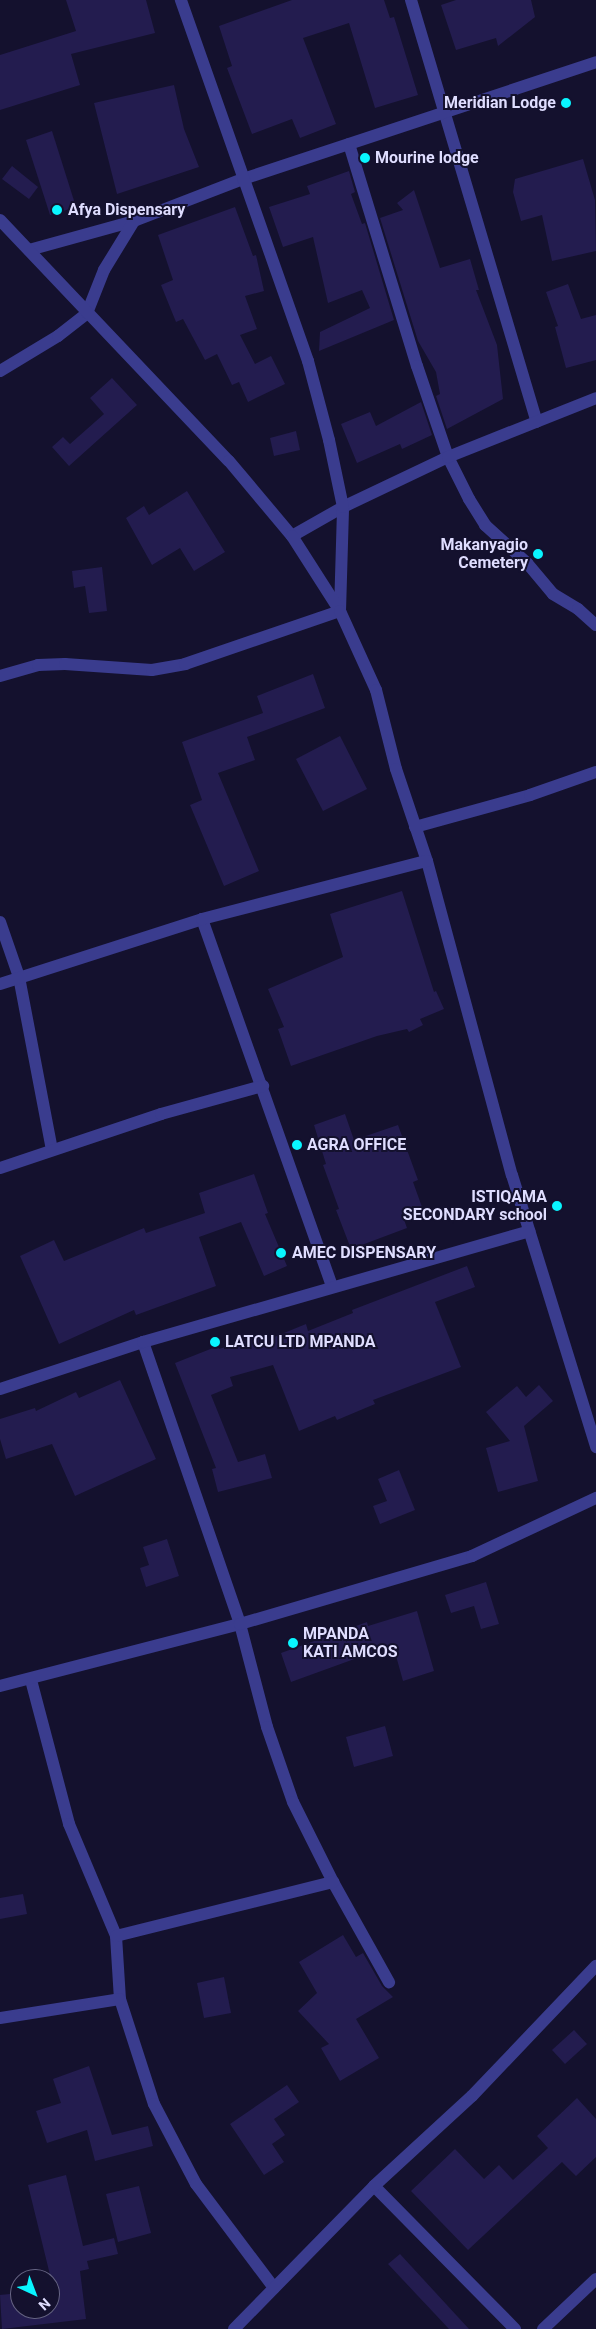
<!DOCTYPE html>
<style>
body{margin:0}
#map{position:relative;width:596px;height:2329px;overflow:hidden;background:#14112e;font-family:Roboto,sans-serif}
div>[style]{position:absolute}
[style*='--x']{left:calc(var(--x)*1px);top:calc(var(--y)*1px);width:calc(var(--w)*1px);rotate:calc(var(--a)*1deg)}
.building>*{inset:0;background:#231c4f}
.minor>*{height:12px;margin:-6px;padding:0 6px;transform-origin:6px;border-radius:6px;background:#3a3c8e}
.tertiary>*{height:12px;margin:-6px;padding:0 6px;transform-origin:6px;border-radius:6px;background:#3a3c8e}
.dots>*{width:14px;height:14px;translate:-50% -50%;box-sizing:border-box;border:2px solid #14112e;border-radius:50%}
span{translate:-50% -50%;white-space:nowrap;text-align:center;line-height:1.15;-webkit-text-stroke:4px #14112e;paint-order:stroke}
.poi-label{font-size:16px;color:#dfddff;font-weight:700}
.right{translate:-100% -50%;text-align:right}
.left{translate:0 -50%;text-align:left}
.north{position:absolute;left:10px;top:2269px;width:50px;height:50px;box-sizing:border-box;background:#14112e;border:1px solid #656382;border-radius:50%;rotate:137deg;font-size:14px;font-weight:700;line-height:20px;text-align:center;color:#dfddff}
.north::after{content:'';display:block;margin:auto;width:18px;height:22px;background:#09f5ff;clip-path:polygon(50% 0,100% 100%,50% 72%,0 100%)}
</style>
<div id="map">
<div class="building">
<i style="clip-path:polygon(66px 0,146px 0,155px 33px,71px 54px,80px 85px,0 110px,0 55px,76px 31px)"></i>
<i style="clip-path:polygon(292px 0,384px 0,390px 18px,394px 17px,418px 95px,375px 108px,349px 23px,303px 38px,336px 124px,300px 138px,292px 119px,252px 134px,227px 68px,232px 66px,219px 26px)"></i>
<i style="clip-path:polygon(456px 0,531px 0,535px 17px,498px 46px,496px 38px,456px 50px,441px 5px)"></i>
<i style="clip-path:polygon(174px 85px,184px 129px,199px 167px,117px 194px,94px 103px)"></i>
<i style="clip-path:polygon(52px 131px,76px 207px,50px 215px,26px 140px)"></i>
<i style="clip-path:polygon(583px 159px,595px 200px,596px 251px,552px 261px,542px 215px,521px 221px,513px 192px,515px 179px)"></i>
<i style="clip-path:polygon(12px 166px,38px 187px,29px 199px,2px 179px)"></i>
<i style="clip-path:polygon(349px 171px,355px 192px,351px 194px,362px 224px,365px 223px,394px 320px,319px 351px,320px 332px,370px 308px,362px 290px,328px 303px,313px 237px,283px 247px,269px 207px,310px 194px,307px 186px)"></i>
<i style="clip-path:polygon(414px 190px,440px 268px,470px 259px,479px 290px,476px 290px,497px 345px,503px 399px,447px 429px,436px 396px,440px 394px,436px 372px,418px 341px,380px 218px,403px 210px,397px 203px)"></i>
<i style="clip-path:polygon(235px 207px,253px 256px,256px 255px,264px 291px,245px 296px,257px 329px,240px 335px,255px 364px,271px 356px,285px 384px,248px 402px,239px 382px,232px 385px,217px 354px,205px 360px,183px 319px,176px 322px,161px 285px,173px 280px,158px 235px)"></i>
<i style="clip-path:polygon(568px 284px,581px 319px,596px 315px,596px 360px,566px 368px,555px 327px,558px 326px,546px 292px)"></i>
<i style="clip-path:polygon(112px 378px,137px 405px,69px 466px,52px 447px,63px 437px,70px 444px,104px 414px,90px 398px)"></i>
<i style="clip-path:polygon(421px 402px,432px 435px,402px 449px,400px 444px,357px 463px,341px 424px,370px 412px,376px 426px)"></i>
<i style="clip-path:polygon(296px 431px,300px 450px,274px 456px,270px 438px)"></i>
<i style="clip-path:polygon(187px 491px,225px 552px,194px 571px,180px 548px,152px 565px,126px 518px,144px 506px,149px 515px)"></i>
<i style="clip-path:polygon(102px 567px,107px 611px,89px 613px,85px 586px,74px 588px,72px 571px)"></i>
<i style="clip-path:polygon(313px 674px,325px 708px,247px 737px,255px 760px,218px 773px,259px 871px,224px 886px,190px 805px,202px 800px,182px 742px,263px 713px,257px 696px)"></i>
<i style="clip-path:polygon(340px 736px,367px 789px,323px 811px,296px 759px)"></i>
<i style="clip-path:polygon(402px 891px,434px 992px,436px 991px,444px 1009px,420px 1019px,423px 1025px,409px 1032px,407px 1029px,377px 1036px,291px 1066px,278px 1029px,284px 1027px,268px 989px,343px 957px,330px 914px)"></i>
<i style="clip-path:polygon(345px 1114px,354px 1140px,398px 1125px,418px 1180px,413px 1182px,422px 1207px,402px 1214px,407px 1228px,351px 1249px,336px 1210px,339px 1209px,323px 1165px,326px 1164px,314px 1125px)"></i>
<i style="clip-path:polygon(254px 1174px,268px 1213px,265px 1214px,287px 1266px,264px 1276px,241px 1222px,199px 1237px,216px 1286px,136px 1315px,134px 1310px,59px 1344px,20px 1256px,54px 1240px,64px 1261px,144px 1228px,146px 1233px,205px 1213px,199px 1193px)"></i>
<i style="clip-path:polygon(467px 1266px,475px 1287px,435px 1302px,461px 1367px,373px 1400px,375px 1404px,337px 1420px,335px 1416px,299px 1431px,273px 1365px,230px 1377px,233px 1386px,211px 1395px,238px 1462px,265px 1454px,272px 1478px,218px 1492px,212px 1469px,216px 1468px,175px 1363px,218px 1346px,219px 1349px,260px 1336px,262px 1342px,306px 1324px,308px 1331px,353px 1313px,352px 1310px)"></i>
<i style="clip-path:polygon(120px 1380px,156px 1459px,75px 1496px,52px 1444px,6px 1459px,0 1439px,0 1419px,35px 1408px,36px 1411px,76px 1392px,79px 1398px)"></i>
<i style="clip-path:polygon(539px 1385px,553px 1401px,524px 1426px,538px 1481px,498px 1492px,486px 1448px,510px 1441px,486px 1412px,517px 1386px,526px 1397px)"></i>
<i style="clip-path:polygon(399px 1470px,415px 1510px,380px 1524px,373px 1506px,387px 1501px,378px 1479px)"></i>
<i style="clip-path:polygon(167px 1539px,179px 1576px,146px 1587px,140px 1568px,149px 1565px,143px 1547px)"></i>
<i style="clip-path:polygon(486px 1582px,499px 1624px,481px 1629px,474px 1606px,451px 1613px,445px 1595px)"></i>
<i style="clip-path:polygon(417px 1611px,434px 1671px,403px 1681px,393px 1645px,291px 1682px,281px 1653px,367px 1622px,368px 1626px)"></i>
<i style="clip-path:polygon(385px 1726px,393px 1756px,354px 1767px,346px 1737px)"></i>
<i style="clip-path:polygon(23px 1894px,27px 1914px,0 1919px,0 1898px)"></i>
<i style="clip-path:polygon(343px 1935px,356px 1957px,363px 1953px,382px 1986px,393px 1997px,356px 2019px,379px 2058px,340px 2081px,321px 2048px,329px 2044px,298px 2011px,317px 1993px,299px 1962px)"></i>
<i style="clip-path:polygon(224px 1977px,231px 2013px,204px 2018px,197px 1983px)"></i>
<i style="clip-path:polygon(574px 2030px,587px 2044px,565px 2064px,552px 2050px)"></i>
<i style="clip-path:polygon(89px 2066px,112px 2135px,148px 2126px,153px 2146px,95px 2161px,87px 2130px,47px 2143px,36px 2111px,61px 2103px,53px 2079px)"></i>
<i style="clip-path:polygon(287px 2085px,299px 2102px,274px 2119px,285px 2135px,272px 2144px,284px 2162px,264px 2175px,230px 2124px)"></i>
<i style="clip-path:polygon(577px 2098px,596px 2119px,596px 2157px,576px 2176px,562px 2162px,468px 2250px,411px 2191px,455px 2149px,484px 2179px,499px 2165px,513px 2180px,548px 2148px,537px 2136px)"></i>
<i style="clip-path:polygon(66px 2175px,83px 2246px,114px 2238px,118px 2254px,87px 2261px,89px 2269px,80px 2271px,86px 2319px,2px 2329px,0 2295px,20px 2293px,20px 2309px,50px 2309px,50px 2275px,28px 2185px)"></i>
<i style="clip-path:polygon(139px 2186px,151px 2233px,118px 2242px,106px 2194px)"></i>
<i style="clip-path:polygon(400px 2254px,469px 2329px,449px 2329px,388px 2264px)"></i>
</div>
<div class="minor">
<i style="--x:411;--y:0;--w:440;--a:73.4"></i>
<i style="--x:349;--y:144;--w:232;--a:73"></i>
<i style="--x:417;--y:366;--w:96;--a:71.2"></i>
<i style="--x:448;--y:457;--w:47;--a:63.4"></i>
<i style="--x:469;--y:499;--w:31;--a:58"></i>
<i style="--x:485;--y:525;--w:57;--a:42.1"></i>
<i style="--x:527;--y:563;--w:40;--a:50"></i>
<i style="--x:553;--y:594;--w:29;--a:31"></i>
<i style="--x:578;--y:609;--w:24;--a:42"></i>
<i style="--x:29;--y:250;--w:109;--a:-15.4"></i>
<i style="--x:134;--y:221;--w:117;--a:-21.1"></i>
<i style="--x:243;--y:179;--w:372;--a:-18.3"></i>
<i style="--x:0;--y:371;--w:68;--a:-31.1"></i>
<i style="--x:58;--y:336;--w:37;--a:-38"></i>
<i style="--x:87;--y:313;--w:46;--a:-68.4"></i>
<i style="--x:104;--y:270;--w:57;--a:-58.5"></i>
<i style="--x:292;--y:536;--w:59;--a:-29.6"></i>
<i style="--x:343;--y:507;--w:116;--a:-25.5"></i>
<i style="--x:448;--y:457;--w:159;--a:-21.7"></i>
<i style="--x:0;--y:676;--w:40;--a:-16"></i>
<i style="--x:38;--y:665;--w:27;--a:-2"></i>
<i style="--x:65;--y:664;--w:87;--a:3.9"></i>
<i style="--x:152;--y:670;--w:34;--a:-10"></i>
<i style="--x:185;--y:664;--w:164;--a:-18.9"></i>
<i style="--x:340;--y:611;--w:104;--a:-88.3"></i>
<i style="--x:343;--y:507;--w:68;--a:-101.8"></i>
<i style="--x:329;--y:440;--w:82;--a:-104.9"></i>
<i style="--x:308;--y:361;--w:383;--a:-109.4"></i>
<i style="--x:415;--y:827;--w:119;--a:-15.5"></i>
<i style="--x:530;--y:795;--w:70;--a:-19.2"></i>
<i style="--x:202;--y:919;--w:390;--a:70.5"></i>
<i style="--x:19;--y:977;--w:176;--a:79.2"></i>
<i style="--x:0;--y:1168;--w:170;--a:-18.5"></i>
<i style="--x:161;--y:1114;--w:106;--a:-15.4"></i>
<i style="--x:143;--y:1342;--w:298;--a:71"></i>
<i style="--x:240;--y:1624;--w:106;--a:75.3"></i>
<i style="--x:267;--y:1727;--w:79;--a:70.9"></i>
<i style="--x:293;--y:1802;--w:89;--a:63.4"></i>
<i style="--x:333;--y:1882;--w:115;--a:60.8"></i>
<i style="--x:31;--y:1680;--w:149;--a:75.2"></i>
<i style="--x:69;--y:1824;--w:121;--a:67.2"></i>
<i style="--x:116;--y:1936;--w:63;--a:86.4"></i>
<i style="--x:120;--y:1999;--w:110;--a:72.1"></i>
<i style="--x:154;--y:2104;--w:90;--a:62.3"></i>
<i style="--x:196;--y:2184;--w:130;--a:53.1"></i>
<i style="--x:0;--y:1686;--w:248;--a:-14.5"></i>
<i style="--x:240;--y:1624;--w:242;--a:-16.3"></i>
<i style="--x:472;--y:1556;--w:137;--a:-25.1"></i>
<i style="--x:116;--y:1936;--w:224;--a:-14"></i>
<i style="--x:0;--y:2018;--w:121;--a:-9"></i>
<i style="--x:374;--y:2186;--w:201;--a:45.4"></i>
<i style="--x:234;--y:2329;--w:200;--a:-45.6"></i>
<i style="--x:374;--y:2186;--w:133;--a:-42.6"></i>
<i style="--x:472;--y:2096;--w:180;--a:-46.4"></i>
<i style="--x:543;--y:2329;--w:73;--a:-43.3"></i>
</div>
<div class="tertiary">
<i style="--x:0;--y:220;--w:332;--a:46.5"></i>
<i style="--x:229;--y:461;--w:98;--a:50"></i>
<i style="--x:292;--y:536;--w:89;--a:57.4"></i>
<i style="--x:340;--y:611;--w:87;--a:65.5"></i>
<i style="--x:376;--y:690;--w:81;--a:75.8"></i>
<i style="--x:396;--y:769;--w:97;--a:71.4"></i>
<i style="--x:427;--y:861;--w:325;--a:74.9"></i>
<i style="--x:512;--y:1175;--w:285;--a:72.8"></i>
<i style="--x:0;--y:922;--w:58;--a:70.9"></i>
<i style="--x:0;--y:984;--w:212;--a:-17.8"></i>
<i style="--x:202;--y:919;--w:232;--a:-14.5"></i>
<i style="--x:0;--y:1389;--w:151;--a:-18.2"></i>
<i style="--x:143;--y:1342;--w:402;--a:-16"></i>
</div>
<div class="dots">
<i style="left:566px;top:103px;background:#09f5ff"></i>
<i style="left:365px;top:158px;background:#09f5ff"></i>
<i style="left:57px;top:210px;background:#09f5ff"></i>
<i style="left:538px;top:554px;background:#09f5ff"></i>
<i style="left:297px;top:1145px;background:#09f5ff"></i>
<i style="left:557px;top:1206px;background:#09f5ff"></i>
<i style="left:281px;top:1253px;background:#09f5ff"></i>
<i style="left:215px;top:1342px;background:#09f5ff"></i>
<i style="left:293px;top:1643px;background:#09f5ff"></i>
</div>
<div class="poi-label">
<span class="right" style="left:556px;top:103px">Meridian Lodge</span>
<span class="left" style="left:375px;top:158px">Mourine lodge</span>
<span class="left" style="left:68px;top:210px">Afya Dispensary</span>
<span class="right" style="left:528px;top:554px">Makanyagio<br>Cemetery</span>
<span class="left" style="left:307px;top:1145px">AGRA OFFICE</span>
<span class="right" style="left:547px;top:1206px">ISTIQAMA<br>SECONDARY school</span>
<span class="left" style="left:292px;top:1253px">AMEC DISPENSARY</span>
<span class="left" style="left:225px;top:1342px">LATCU LTD MPANDA</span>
<span class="left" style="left:303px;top:1643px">MPANDA<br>KATI AMCOS</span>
</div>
<div class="north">N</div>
</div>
